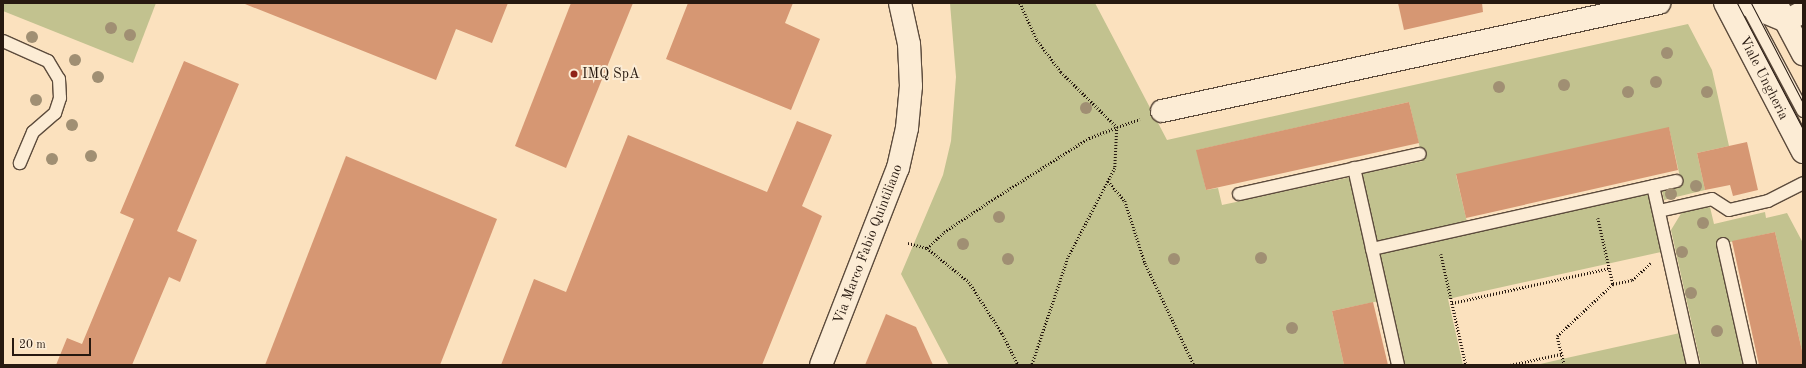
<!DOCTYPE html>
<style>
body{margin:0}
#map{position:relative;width:1806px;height:368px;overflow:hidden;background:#fbe1be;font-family:"Old Standard TT",serif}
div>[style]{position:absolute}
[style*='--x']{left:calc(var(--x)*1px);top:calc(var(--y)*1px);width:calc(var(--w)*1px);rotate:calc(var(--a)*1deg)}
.green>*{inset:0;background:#c2c28f}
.building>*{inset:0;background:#d69773}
.path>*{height:2.5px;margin-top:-1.25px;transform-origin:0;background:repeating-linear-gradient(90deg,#271910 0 1px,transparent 0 3px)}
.roads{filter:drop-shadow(1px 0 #5c4b3c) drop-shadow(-1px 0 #5c4b3c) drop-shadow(0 1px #5c4b3c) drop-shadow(0 -1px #5c4b3c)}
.lane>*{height:12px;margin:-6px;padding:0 6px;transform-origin:6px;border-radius:6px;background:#fcecd5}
.street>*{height:22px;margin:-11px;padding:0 11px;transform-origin:11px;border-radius:11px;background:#fcecd5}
.tram>*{height:1px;margin:-0.5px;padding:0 0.5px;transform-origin:0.5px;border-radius:0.5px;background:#271910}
.trees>*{width:12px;height:12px;margin:-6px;border-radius:50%;background:#a08f73}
.dots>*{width:11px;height:11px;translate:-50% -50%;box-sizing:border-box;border:2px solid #fcecd5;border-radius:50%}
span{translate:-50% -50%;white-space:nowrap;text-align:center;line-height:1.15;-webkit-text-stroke:4px #fcecd5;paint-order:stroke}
.poi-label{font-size:14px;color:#271910}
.left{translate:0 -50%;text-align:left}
.street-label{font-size:14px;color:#271910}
.frame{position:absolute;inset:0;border:4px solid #271910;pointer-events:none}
.scale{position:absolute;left:12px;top:338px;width:79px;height:18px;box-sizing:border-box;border:2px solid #271910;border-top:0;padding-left:5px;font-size:12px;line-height:14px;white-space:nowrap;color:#271910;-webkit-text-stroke:3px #fcecd5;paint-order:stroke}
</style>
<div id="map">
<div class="green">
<i style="clip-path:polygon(3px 3px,156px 3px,133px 63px,3px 11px)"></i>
<i style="clip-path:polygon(950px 3px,1095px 3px,1167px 140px,1688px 24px,1712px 70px,1729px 146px,1697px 153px,1705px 190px,1664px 200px,1662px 191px,1682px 186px,1669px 128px,1456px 175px,1467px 222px,1377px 243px,1362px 174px,1423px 161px,1409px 102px,1197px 150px,1206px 190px,1218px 188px,1222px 205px,1351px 177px,1379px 301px,1332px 311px,1344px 365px,949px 365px,901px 274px,943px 175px,951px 141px,956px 77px)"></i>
<i style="clip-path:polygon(1648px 194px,1661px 252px,1448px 299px,1463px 365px,1405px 365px,1380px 254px)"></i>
<i style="clip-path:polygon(1710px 207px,1714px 224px,1765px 212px,1766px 218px,1787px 213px,1803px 243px,1803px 355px,1775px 232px,1717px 245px,1744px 365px,1701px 365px,1671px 230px,1682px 212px)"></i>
<i style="clip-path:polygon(1680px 333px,1687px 365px,1536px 365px,1562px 359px)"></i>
</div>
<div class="building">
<i style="clip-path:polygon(508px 3px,492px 43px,456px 29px,436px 80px,245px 4px)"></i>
<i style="clip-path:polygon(571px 3px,633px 3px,566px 168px,515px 146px)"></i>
<i style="clip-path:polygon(688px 3px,793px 3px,785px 23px,820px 39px,791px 110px,666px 59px)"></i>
<i style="clip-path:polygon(1398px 3px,1482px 3px,1483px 12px,1404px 30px)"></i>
<i style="clip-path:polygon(184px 61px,239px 84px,177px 231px,197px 240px,180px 282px,169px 277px,132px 365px,56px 365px,67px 338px,82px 344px,134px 219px,120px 213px)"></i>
<i style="clip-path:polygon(1409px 102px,1419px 143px,1206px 190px,1196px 150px)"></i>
<i style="clip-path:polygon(797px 121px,832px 135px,802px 206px,822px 216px,762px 365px,501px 365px,534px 279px,566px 292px,628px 135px,767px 192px)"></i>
<i style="clip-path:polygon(1669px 127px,1678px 170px,1466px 218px,1456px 174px)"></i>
<i style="clip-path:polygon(1747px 142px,1758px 190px,1733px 196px,1730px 185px,1705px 190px,1697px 153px)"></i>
<i style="clip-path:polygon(346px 156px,497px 219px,440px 365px,265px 365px)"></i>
<i style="clip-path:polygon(1775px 232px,1803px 355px,1803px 365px,1759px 365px,1732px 241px)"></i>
<i style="clip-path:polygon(1373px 302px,1388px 365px,1344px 365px,1332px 311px)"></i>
<i style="clip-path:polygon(886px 314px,916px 327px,933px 365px,865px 365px)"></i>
</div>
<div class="path">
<i style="--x:1020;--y:3;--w:41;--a:65.3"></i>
<i style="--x:1037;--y:40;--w:40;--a:53"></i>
<i style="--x:1061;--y:72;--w:78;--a:44.5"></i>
<i style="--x:1117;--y:127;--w:24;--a:-19"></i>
<i style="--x:1108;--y:181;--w:26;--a:50"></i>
<i style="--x:1125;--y:201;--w:65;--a:72.1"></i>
<i style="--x:1145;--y:263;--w:113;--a:64.3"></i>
<i style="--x:1598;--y:218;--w:68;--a:77.2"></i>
<i style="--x:1613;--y:284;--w:19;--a:-12"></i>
<i style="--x:1632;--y:280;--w:25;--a:-42"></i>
<i style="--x:908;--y:243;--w:20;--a:15"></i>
<i style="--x:927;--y:248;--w:23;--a:-43"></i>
<i style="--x:944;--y:232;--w:61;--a:-33.7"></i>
<i style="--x:995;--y:198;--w:112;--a:-32.6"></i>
<i style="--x:1089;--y:138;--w:30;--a:-21"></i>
<i style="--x:1117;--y:127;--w:41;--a:92.8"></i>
<i style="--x:1115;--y:168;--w:102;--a:117.6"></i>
<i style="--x:1068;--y:258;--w:113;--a:108.6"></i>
<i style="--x:927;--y:248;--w:54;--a:39"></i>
<i style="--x:969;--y:282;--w:61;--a:57.1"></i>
<i style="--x:1002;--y:333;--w:36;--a:63"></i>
<i style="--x:1441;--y:254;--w:114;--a:77.3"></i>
<i style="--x:1452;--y:303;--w:162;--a:-12.5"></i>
<i style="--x:1510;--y:365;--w:52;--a:-12.2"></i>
<i style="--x:1564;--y:365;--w:30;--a:-104"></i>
<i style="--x:1557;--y:336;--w:76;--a:-42.9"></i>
</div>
<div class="roads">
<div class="lane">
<i style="--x:1747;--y:6;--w:119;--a:61.9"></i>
<i style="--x:3;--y:41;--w:49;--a:24"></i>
<i style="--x:48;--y:61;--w:21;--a:59"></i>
<i style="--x:59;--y:79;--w:19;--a:87"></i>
<i style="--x:60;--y:98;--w:16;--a:108"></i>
<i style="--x:55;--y:113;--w:29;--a:139"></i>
<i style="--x:33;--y:132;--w:34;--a:113"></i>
<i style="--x:1354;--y:168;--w:202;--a:77.4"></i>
<i style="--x:1653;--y:186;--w:183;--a:77.4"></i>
<i style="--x:1239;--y:194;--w:185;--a:-12.5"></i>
<i style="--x:1659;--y:211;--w:54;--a:-12.8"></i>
<i style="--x:1712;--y:199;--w:20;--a:33"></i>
<i style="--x:1729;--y:210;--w:40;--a:-13"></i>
<i style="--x:1768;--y:201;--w:39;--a:-27"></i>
<i style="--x:1723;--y:244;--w:124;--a:77.4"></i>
<i style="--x:1372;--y:249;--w:312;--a:-12.6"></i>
</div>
<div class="street">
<i style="--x:1725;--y:3;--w:168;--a:62.4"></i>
<i style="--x:1743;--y:3;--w:47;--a:22.7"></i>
<i style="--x:1776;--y:3;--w:58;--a:62.1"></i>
<i style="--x:1786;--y:21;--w:19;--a:-28"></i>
<i style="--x:1162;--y:111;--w:509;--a:-12.26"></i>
<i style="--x:821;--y:365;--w:212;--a:-68.7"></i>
<i style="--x:898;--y:168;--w:41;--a:-77.3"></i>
<i style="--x:907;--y:128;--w:42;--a:-84.6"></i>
<i style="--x:911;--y:86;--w:42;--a:-92.7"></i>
<i style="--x:909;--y:44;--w:42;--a:-102.4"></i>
</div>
</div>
<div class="tram">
<i style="--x:1737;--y:3;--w:142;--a:62.4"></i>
<i style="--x:1751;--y:3;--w:113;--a:62.5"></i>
</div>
<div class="trees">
<i style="left:111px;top:28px"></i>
<i style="left:130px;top:35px"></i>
<i style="left:32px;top:37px"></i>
<i style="left:1667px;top:53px"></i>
<i style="left:75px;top:60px"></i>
<i style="left:98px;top:77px"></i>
<i style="left:1656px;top:82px"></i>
<i style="left:1564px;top:85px"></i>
<i style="left:1499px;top:87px"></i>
<i style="left:1628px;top:92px"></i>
<i style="left:1707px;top:92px"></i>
<i style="left:36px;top:100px"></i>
<i style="left:1086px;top:108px"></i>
<i style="left:72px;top:125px"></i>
<i style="left:91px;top:156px"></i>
<i style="left:52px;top:159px"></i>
<i style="left:1696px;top:186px"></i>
<i style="left:1671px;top:194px"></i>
<i style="left:999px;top:217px"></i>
<i style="left:1703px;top:223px"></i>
<i style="left:963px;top:244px"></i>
<i style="left:1682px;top:252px"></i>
<i style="left:1261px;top:258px"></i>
<i style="left:1008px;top:259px"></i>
<i style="left:1174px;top:259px"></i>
<i style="left:1691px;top:293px"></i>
<i style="left:1292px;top:328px"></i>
<i style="left:1717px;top:331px"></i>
</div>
<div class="dots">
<i style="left:574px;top:74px;background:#8f2418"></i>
</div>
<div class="poi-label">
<span class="left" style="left:582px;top:74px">IMQ SpA</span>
</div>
<div class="street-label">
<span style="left:1764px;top:78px;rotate:63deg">Viale Ungheria</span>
<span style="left:868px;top:244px;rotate:-69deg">Via Marco Fabio Quintiliano</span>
</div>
<div class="frame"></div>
<div class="scale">20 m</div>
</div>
